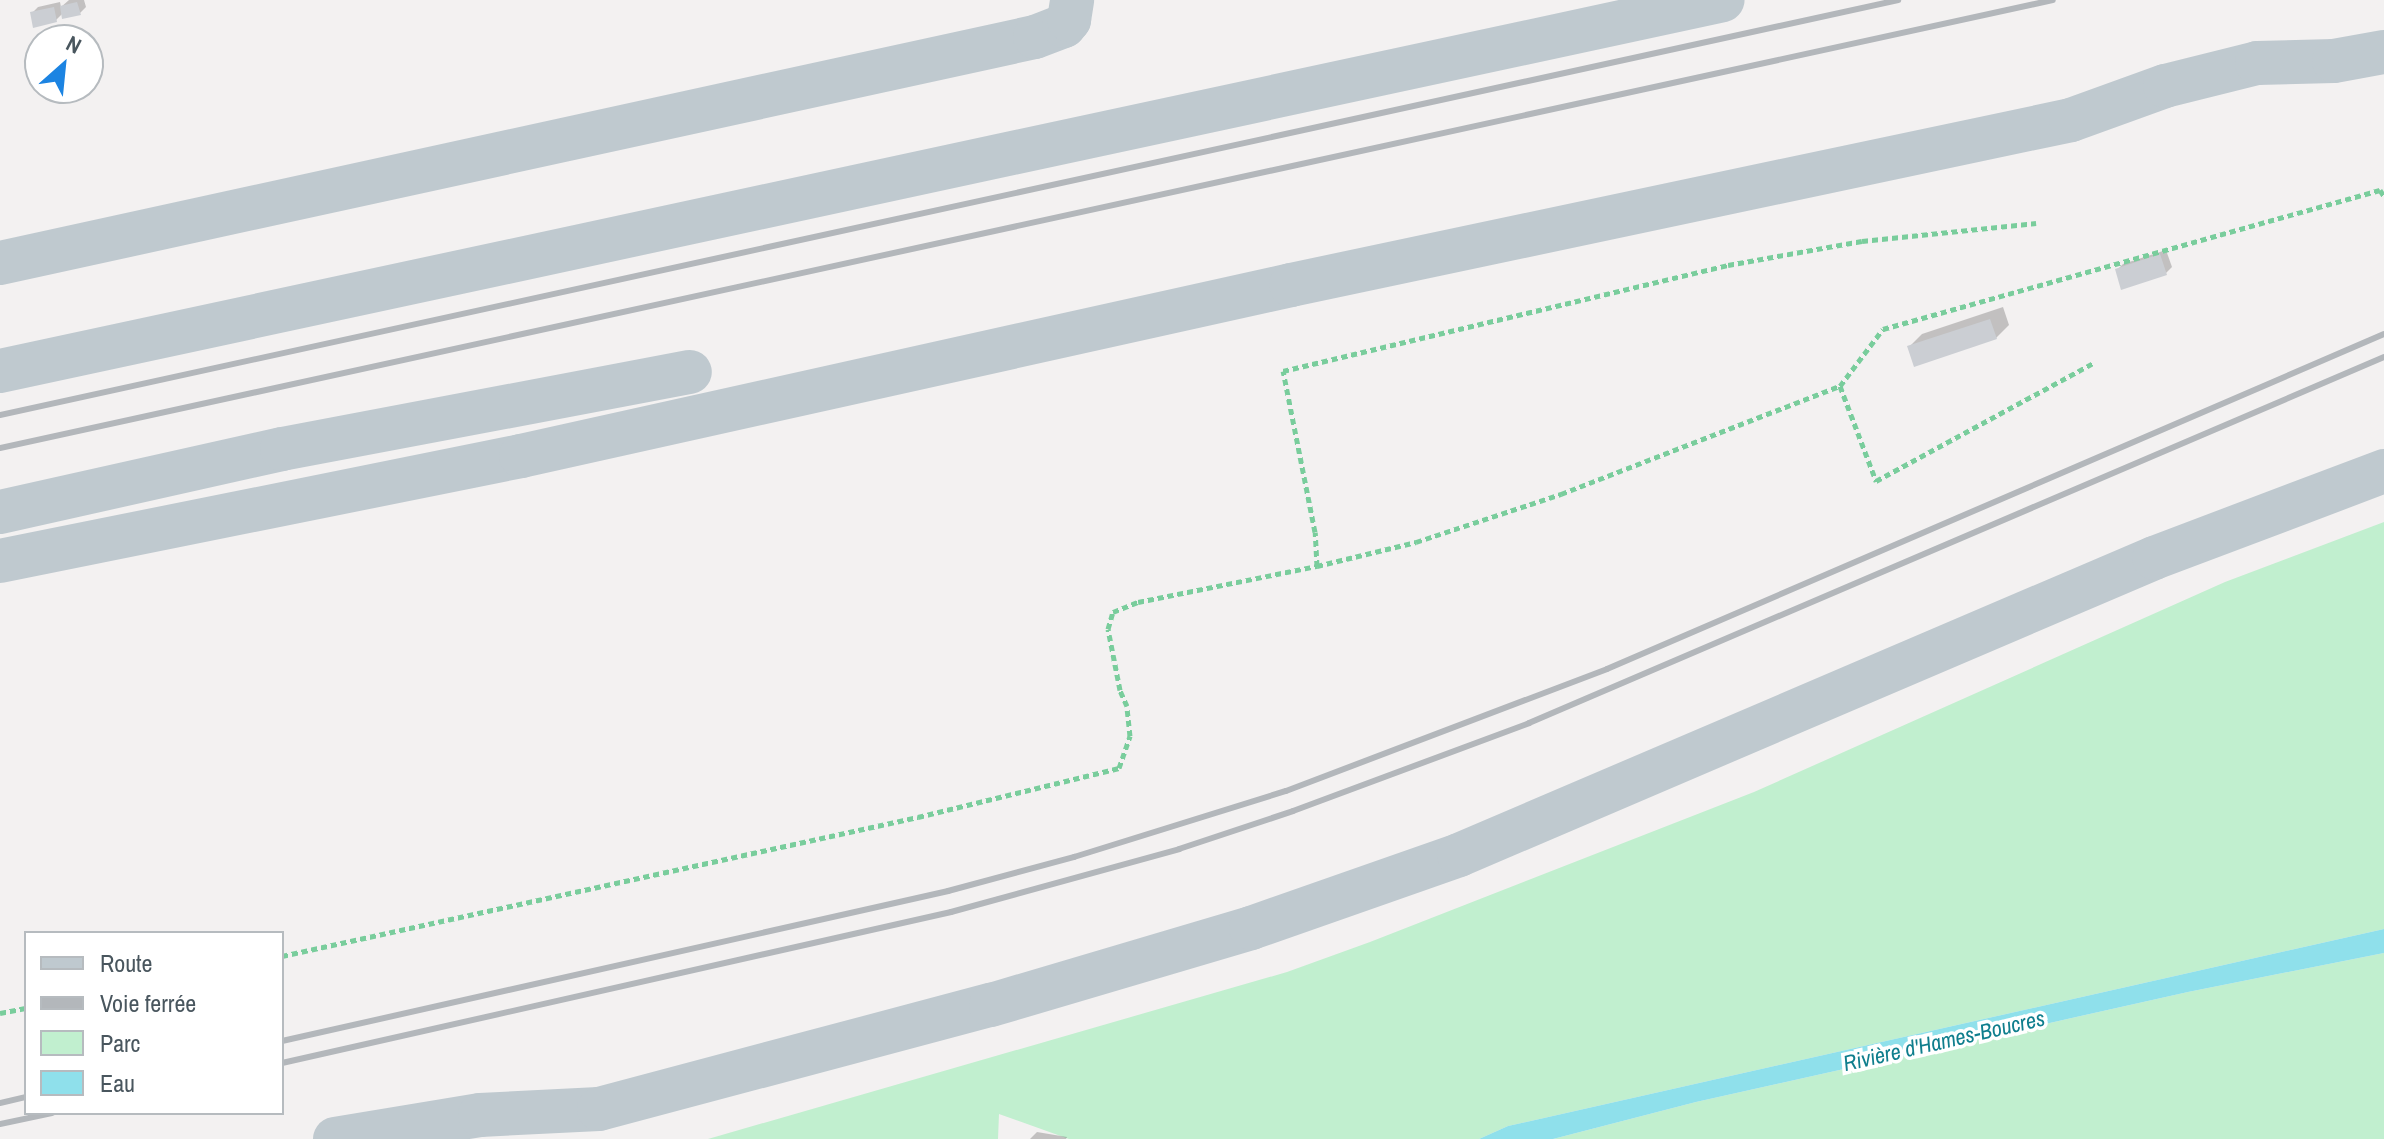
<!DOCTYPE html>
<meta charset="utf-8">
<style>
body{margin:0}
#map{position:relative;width:2384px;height:1139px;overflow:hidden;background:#f3f1f1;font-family:"Archivo Narrow",sans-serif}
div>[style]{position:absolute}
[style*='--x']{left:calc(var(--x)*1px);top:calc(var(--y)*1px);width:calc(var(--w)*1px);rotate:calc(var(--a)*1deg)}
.green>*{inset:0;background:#c1efcf}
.water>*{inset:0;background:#8fe0eb}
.shadow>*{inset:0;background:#0003}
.building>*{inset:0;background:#cbced3}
.path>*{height:5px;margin-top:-2.5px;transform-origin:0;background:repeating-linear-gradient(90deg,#79cd9c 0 6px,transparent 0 10px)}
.minor>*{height:44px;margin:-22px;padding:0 22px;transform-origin:22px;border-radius:22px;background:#bfc9cf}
.rail>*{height:6px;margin:-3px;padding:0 3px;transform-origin:3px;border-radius:3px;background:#b3b7bb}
span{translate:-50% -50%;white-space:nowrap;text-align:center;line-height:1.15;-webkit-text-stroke:7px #fff;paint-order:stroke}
.water-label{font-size:22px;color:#0f7e8d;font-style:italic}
.legend{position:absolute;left:24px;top:931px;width:260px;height:184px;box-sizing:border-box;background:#fff;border:2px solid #b6bbbf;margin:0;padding:10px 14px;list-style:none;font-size:24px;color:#49565e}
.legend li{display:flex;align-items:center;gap:16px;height:40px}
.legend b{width:40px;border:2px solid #b6bbbf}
.north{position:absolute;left:24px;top:24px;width:80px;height:80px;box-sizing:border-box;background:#fff;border:2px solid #b6bbbf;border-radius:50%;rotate:27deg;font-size:22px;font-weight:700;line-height:32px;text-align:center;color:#49565e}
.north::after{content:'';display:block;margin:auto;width:28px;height:36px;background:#1c84e2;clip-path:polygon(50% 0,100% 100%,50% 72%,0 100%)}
</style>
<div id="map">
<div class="green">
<i style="clip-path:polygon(2384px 522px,2384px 929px,1508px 1126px,1479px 1139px,1069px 1139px,999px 1114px,998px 1139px,708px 1139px,1287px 972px,1370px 942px,1754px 792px,2225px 582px)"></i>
<i style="clip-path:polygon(2384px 953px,2384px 1139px,1553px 1139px,1696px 1102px,2188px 992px)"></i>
</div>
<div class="water">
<i style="clip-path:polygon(2384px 929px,2384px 953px,2188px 992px,1696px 1102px,1553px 1139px,1479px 1139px,1508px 1126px)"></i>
</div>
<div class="shadow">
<i style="clip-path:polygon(69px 0,84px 0,86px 7px,80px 13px,63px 13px,56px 20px,32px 13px,38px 7px,60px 2px,61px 7px)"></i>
<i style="clip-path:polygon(2166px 250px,2172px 267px,2166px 273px,2117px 270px,2123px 264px)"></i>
<i style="clip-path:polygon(2003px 307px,2009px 325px,1996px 338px,1909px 347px,1922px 334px)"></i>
<i style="clip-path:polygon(1037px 1132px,1067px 1137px,1066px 1139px,1030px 1139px)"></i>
</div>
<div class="building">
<i style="clip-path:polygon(77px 2px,81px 15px,62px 19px,60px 6px)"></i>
<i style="clip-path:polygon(54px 7px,57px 22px,33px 28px,30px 12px)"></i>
<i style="clip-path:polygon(2160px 254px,2167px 275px,2121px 290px,2115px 269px)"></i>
<i style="clip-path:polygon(1990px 319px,1997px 339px,1914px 367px,1907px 346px)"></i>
</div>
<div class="path">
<i style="--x:1840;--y:386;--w:102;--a:69.2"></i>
<i style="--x:1876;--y:481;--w:247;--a:-28.5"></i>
<i style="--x:1317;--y:566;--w:102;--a:-13.6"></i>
<i style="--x:1416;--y:542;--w:153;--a:-18.3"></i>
<i style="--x:1561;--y:494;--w:299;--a:-21.2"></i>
<i style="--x:1840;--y:386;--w:71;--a:-53"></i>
<i style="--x:1883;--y:329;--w:516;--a:-15.63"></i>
<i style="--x:2380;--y:190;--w:7;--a:56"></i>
<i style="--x:282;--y:956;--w:651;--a:-12.33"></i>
<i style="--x:918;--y:817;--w:207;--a:-13.7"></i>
<i style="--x:1119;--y:768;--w:34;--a:-71"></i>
<i style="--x:1130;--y:736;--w:30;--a:-96"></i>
<i style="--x:1127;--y:706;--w:17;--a:-114"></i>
<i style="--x:1120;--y:690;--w:62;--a:-101.1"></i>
<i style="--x:1108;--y:629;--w:18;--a:-74"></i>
<i style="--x:1113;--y:612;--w:27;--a:-22"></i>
<i style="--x:1138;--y:602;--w:183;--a:-11.4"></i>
<i style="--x:1317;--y:566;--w:34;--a:-93"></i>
<i style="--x:1315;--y:532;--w:164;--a:-101.2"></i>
<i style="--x:1283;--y:371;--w:457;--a:-13.4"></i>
<i style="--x:1728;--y:265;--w:136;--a:-10.2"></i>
<i style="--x:1862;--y:241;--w:175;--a:-5.9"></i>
<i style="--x:0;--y:1013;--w:26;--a:-11"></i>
</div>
<div class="minor">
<i style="--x:0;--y:263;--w:1059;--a:-12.32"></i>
<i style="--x:1035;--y:37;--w:31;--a:-21"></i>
<i style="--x:1064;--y:26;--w:8;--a:-50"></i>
<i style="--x:1069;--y:20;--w:20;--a:-81"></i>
<i style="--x:0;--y:371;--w:1762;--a:-12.15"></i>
<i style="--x:0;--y:512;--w:289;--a:-12.6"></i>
<i style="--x:282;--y:449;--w:415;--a:-10.7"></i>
<i style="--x:0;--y:561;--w:531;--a:-11.39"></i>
<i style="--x:521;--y:456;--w:789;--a:-12.52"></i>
<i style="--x:1291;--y:285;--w:797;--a:-11.94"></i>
<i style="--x:2071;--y:120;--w:100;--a:-19.9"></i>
<i style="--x:2165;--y:86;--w:95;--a:-14"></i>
<i style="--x:2257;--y:63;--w:77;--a:-1.5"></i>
<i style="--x:2334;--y:61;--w:51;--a:-10.2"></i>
<i style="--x:335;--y:1139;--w:147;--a:-9.4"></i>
<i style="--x:480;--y:1115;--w:119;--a:-2.9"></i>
<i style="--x:599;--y:1109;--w:406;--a:-14.9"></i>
<i style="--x:991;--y:1005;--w:271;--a:-16.5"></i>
<i style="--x:1251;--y:928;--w:220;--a:-19.3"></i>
<i style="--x:1459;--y:855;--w:756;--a:-23.14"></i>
<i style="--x:2154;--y:558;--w:246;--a:-20.7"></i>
</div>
<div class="rail">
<i style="--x:0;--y:415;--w:1943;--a:-12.33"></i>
<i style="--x:0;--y:448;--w:2101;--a:-12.31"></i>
<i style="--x:282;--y:1041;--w:683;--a:-12.69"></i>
<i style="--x:948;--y:891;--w:131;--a:-15.1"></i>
<i style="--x:1074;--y:857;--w:222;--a:-17.3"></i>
<i style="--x:1286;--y:791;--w:343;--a:-20.8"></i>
<i style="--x:1607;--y:669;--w:846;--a:-23.32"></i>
<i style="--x:282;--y:1063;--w:686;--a:-12.72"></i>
<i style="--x:951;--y:912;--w:237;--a:-15.4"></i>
<i style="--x:1179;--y:849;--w:120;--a:-18.4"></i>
<i style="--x:1293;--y:811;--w:252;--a:-20.4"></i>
<i style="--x:1529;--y:723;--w:930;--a:-23.17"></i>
<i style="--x:0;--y:1103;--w:27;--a:-13"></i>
<i style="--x:0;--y:1124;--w:53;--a:-11.9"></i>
</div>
<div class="water-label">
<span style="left:1944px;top:1041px;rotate:-13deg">Rivière d'Hames-Boucres</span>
</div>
<ul class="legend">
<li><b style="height:10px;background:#bfc9cf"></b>Route</li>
<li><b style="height:10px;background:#b3b7bb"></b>Voie ferrée</li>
<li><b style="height:22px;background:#c1efcf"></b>Parc</li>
<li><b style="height:22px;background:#8fe0eb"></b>Eau</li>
</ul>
<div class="north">N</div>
</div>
